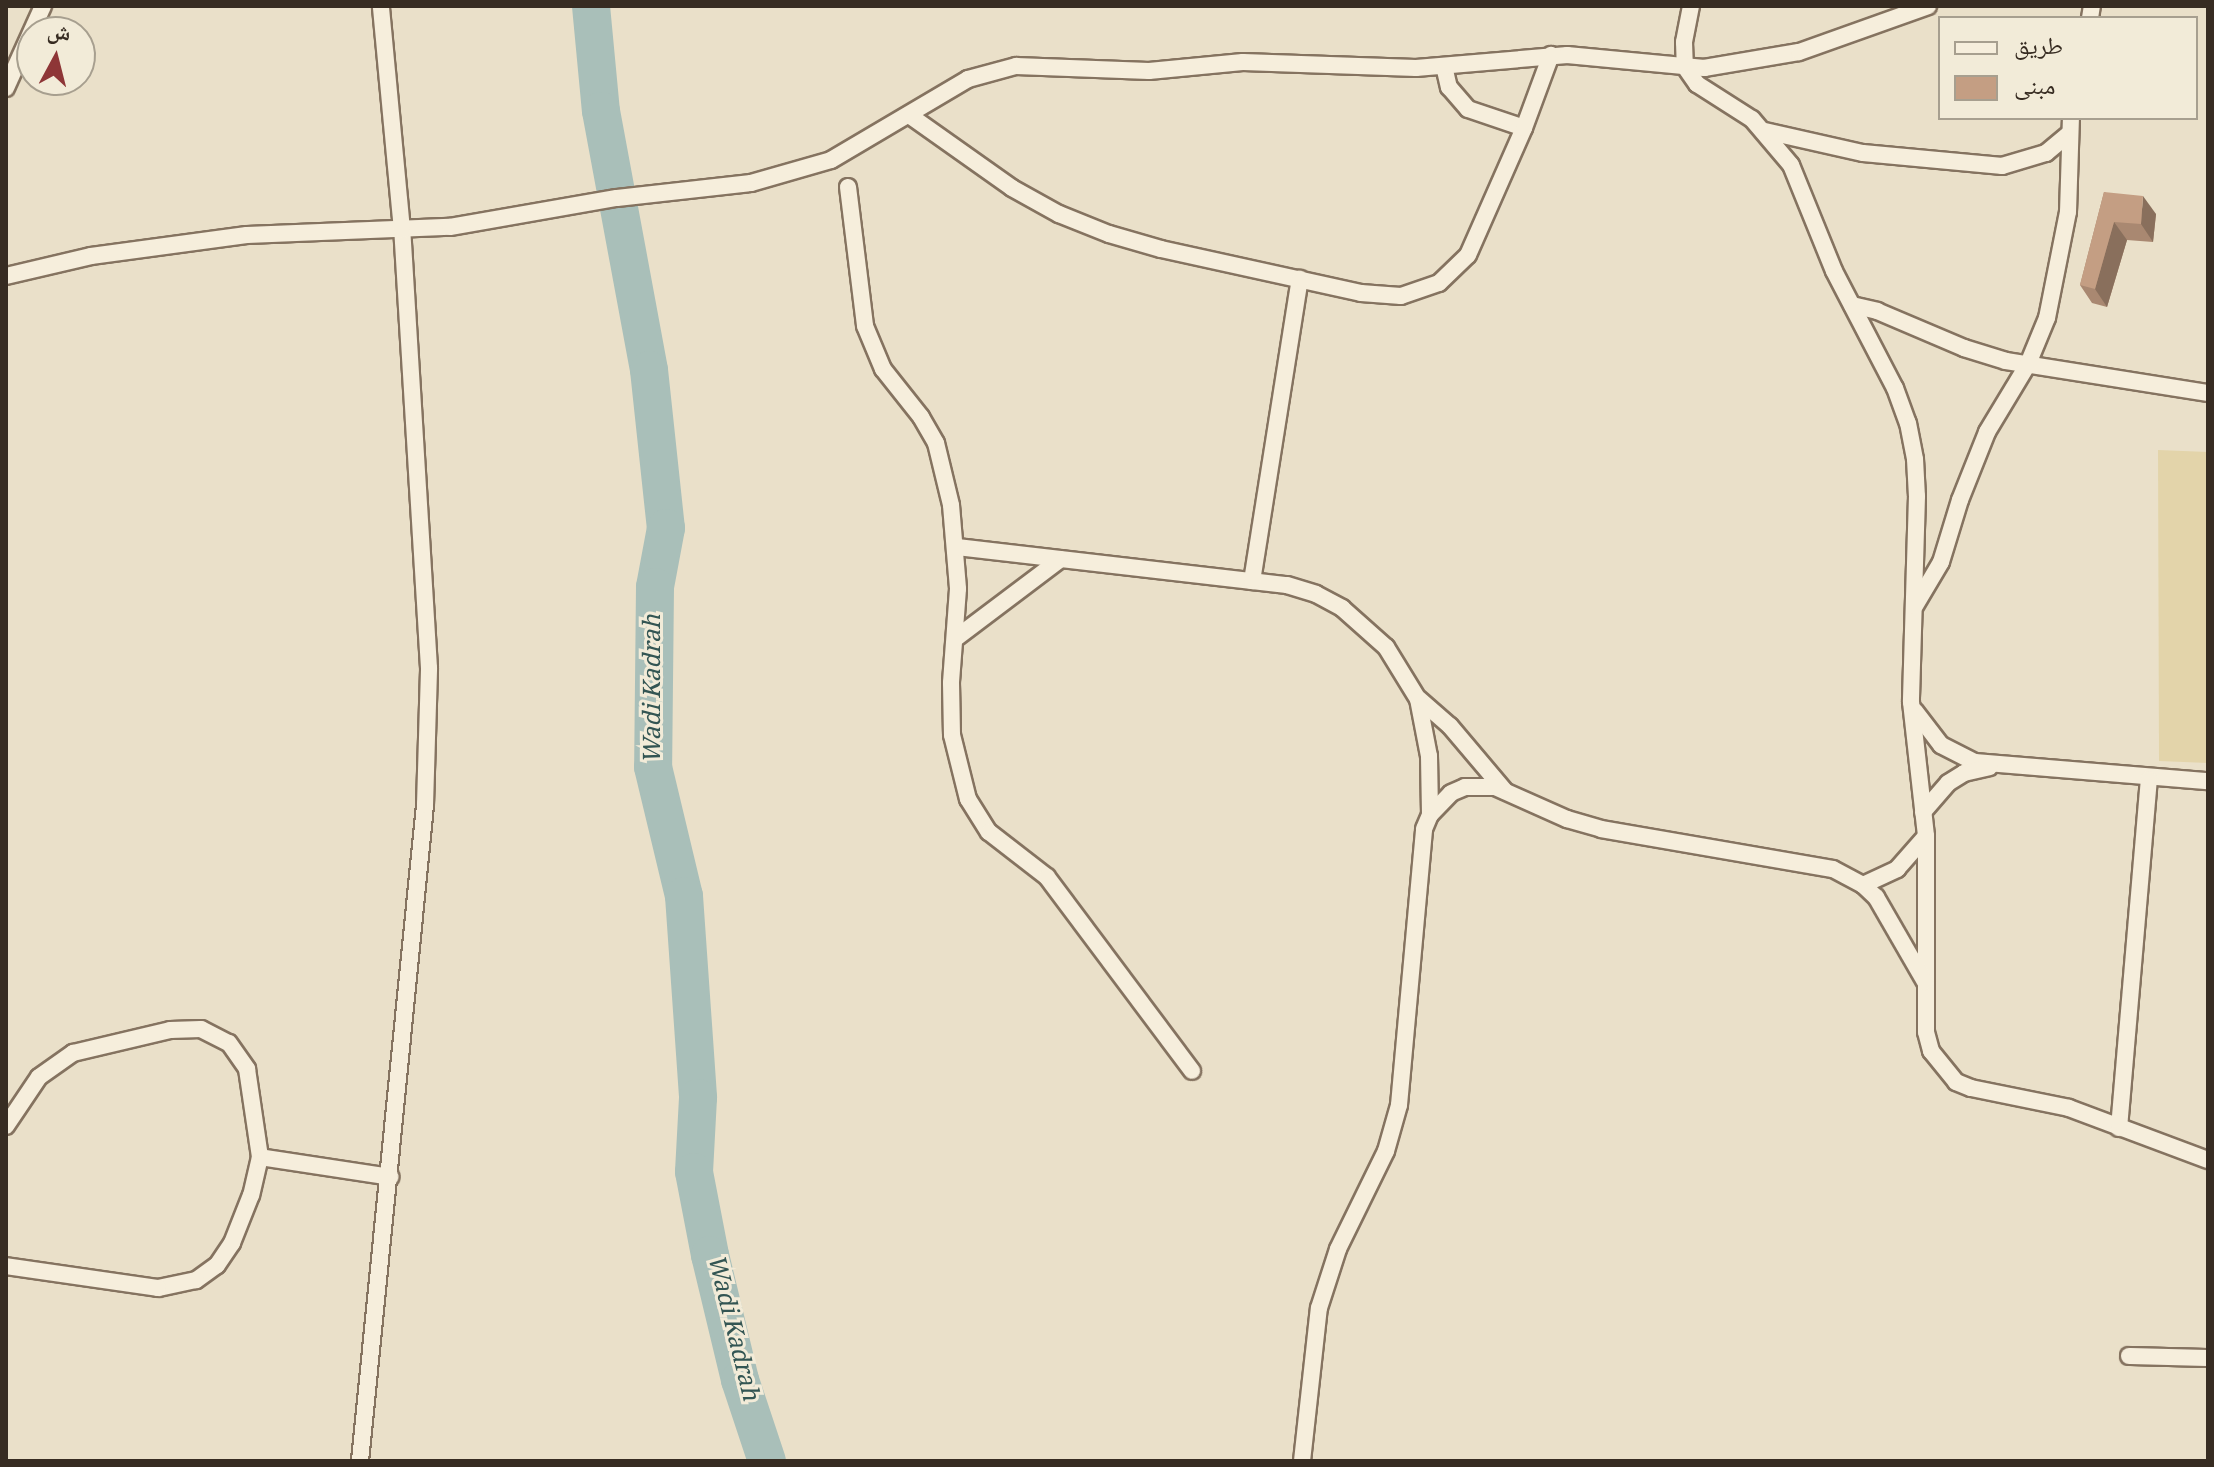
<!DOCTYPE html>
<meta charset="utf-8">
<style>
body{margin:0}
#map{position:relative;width:2214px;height:1467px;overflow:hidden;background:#eae0c9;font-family:Georgia,"Noto Naskh Arabic",serif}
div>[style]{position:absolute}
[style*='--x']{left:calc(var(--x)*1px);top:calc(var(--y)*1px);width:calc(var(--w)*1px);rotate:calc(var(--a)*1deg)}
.sand>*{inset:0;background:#e3d4aa}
.river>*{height:38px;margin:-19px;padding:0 19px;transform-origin:19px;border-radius:19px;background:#a9bfb9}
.roads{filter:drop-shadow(2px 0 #857360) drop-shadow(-2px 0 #857360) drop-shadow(0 2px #857360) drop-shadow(0 -2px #857360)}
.street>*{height:16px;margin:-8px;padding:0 8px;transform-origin:8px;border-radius:8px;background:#f6eedc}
.wall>*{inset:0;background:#a98871}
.shaded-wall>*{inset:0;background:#896f5c}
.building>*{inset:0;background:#c49e83}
span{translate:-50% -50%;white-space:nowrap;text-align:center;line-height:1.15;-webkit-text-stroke:6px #f2ebd8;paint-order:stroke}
.water-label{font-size:24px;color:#335553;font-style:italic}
.frame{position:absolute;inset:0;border:8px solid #372c22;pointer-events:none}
.legend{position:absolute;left:1938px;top:16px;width:260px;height:104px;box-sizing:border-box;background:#f2ebd8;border:2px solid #a79f8f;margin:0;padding:10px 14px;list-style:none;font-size:24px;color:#372c22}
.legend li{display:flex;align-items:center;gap:16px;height:40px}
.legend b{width:40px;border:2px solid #a79f8f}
.north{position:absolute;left:16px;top:16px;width:80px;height:80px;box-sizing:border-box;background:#f2ebd8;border:2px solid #a79f8f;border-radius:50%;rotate:7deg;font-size:22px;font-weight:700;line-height:32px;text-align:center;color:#372c22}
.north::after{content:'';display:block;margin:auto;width:28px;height:36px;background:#8e3637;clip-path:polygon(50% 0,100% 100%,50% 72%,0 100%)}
</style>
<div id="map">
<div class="sand">
<i style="clip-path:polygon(2158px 450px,2208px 452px,2208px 763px,2159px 761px)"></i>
</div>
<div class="river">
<i style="--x:591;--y:6;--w:105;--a:84.6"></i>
<i style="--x:601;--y:111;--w:263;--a:79.5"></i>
<i style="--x:649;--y:370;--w:159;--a:83.9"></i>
<i style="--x:666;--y:528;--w:60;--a:100.6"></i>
<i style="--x:655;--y:587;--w:180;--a:90.6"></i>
<i style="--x:653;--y:767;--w:133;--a:76.5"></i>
<i style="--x:684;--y:896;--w:202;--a:86"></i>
<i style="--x:698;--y:1098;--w:74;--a:93.1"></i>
<i style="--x:694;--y:1172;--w:85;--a:79.1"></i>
<i style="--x:710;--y:1255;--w:129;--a:76.5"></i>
<i style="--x:740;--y:1380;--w:85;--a:71.6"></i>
</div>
<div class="roads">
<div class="street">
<i style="--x:1691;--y:6;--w:37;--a:101"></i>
<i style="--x:1684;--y:42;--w:25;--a:88"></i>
<i style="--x:1685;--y:67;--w:21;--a:55"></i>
<i style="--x:1697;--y:84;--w:65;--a:32.5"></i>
<i style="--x:1752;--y:119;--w:60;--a:49.7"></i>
<i style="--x:1791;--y:165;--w:114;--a:67.9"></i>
<i style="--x:1834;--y:271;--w:132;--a:62.5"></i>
<i style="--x:1895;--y:388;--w:37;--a:70"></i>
<i style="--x:1908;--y:423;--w:37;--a:79"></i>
<i style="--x:1915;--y:459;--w:37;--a:87"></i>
<i style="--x:1917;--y:496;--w:206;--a:91.7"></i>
<i style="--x:1911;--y:702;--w:135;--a:83.6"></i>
<i style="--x:1926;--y:836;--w:196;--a:90"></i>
<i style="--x:1926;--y:1032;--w:20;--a:75"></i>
<i style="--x:1931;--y:1051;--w:40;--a:51"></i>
<i style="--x:1956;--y:1082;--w:16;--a:22"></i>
<i style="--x:1971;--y:1088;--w:100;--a:11.5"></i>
<i style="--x:2069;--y:1108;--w:148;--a:20.5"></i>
<i style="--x:2090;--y:18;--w:12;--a:-81"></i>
<i style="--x:1444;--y:66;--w:22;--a:77"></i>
<i style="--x:1449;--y:87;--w:29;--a:49"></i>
<i style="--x:1468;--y:109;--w:59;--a:18.7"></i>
<i style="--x:6;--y:88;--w:90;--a:-65.7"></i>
<i style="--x:909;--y:115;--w:126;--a:35.3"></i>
<i style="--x:1012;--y:188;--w:54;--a:29"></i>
<i style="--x:1059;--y:214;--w:54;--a:21.8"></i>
<i style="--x:1109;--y:234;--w:54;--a:16.1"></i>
<i style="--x:1161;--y:249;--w:205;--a:12.4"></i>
<i style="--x:1361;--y:293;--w:40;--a:4.3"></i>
<i style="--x:1401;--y:296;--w:40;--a:-18.9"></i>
<i style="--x:1439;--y:283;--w:40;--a:-44"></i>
<i style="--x:1468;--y:255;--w:139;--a:-66.2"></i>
<i style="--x:1524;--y:128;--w:78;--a:-69.7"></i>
<i style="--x:1765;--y:131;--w:100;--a:12.7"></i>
<i style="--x:1863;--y:153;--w:140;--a:5.3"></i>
<i style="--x:2002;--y:166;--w:46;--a:-16.5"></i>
<i style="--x:2046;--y:153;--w:31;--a:-40"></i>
<i style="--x:848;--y:187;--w:140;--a:83"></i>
<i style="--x:865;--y:326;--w:47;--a:67.3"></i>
<i style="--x:883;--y:369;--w:61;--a:51.6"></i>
<i style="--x:921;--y:417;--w:30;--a:60"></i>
<i style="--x:936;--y:443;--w:64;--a:76.4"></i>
<i style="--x:951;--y:505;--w:84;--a:85.2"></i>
<i style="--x:958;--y:589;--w:94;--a:94.3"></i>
<i style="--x:951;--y:683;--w:52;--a:88.9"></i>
<i style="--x:952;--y:735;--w:66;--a:76"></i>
<i style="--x:968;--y:799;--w:39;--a:58"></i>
<i style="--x:989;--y:832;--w:73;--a:37.8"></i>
<i style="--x:1047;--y:877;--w:242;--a:53.2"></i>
<i style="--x:6;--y:276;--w:87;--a:-13.2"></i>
<i style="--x:91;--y:256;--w:157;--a:-7.7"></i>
<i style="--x:247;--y:235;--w:203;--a:-2.3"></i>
<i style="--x:450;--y:227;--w:169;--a:-9.9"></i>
<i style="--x:617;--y:198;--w:135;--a:-6.4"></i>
<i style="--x:751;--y:183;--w:83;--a:-16"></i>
<i style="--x:831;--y:160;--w:159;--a:-30.6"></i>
<i style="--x:968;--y:79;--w:50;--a:-15.2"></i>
<i style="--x:1016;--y:66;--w:133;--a:2.2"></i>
<i style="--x:1149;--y:71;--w:94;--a:-5.5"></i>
<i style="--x:1243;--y:62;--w:173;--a:2"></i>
<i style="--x:1416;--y:68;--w:152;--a:-4.9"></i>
<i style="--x:1567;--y:55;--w:138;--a:5.4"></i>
<i style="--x:1704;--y:68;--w:96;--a:-9.6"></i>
<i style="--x:1799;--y:52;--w:137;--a:-19.6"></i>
<i style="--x:1852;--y:305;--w:26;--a:13"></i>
<i style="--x:1877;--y:311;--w:95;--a:23"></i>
<i style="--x:1964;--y:348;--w:44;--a:17.2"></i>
<i style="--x:2006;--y:361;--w:205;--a:9"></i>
<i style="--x:957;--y:547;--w:332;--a:6.6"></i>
<i style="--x:1287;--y:585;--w:30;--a:17"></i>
<i style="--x:1316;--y:594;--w:30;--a:28"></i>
<i style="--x:1342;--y:608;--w:59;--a:41.6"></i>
<i style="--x:1386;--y:647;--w:61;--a:58.4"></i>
<i style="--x:1418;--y:699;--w:58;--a:79.1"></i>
<i style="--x:1429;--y:756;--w:59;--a:89"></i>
<i style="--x:1252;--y:581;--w:306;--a:-81"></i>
<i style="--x:1915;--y:606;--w:51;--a:-59.4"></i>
<i style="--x:1941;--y:562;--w:65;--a:-73"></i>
<i style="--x:1960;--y:500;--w:73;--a:-68.3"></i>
<i style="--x:1987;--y:432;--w:79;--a:-58.9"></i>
<i style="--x:2028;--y:364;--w:50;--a:-67.6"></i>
<i style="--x:2047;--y:318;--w:108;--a:-78.8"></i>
<i style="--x:2068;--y:212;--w:94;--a:-88.2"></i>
<i style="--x:956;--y:638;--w:131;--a:-37"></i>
<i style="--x:1419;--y:699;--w:41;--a:41.1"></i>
<i style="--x:1450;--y:726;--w:85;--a:49.8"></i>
<i style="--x:1915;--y:711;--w:43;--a:52.6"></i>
<i style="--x:1941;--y:745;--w:38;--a:27"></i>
<i style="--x:1975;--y:762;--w:234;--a:4.7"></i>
<i style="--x:1923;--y:812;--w:38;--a:-49"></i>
<i style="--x:1948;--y:783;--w:19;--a:-32"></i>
<i style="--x:1964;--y:773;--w:26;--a:-13"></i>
<i style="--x:1863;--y:885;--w:38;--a:-25"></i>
<i style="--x:1897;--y:869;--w:44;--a:-48.7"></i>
<i style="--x:6;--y:1126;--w:59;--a:-56"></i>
<i style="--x:39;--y:1077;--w:42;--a:-35.2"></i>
<i style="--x:73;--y:1053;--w:100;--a:-13.3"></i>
<i style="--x:170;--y:1030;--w:31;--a:-2"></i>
<i style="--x:201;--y:1029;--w:31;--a:27"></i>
<i style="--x:229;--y:1043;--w:32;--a:55"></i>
<i style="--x:247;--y:1069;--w:89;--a:81.6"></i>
<i style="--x:260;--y:1157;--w:39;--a:103"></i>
<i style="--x:251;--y:1195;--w:52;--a:111.6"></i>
<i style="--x:232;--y:1243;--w:27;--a:124"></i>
<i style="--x:217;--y:1265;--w:26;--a:144"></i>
<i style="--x:196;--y:1280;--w:39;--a:168"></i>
<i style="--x:158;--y:1288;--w:154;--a:-171.8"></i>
<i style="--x:2119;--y:1128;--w:350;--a:-85.1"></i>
<i style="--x:260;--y:1157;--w:132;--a:8.7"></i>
<i style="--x:2129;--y:1356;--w:79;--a:1.5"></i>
<i style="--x:360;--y:1461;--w:659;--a:-84.34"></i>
<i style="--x:425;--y:805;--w:137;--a:-88.3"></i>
<i style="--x:429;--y:668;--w:439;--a:-93.5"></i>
<i style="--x:402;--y:230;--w:225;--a:-95.4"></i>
<i style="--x:1302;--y:1461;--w:154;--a:-83.7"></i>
<i style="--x:1319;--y:1308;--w:62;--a:-72.1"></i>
<i style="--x:1338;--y:1249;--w:109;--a:-63.9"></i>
<i style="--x:1386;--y:1151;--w:48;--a:-74.2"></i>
<i style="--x:1399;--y:1105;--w:277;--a:-84.8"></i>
<i style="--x:1424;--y:829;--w:15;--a:-67"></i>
<i style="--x:1430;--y:815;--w:30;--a:-46"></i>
<i style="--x:1451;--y:793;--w:15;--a:-23"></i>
<i style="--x:1465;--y:787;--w:30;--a:0"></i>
<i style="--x:1495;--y:787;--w:79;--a:24"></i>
<i style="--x:1567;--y:819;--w:35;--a:16"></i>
<i style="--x:1601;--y:829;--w:235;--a:9.8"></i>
<i style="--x:1833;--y:869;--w:34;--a:28"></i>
<i style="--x:1863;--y:885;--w:18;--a:43"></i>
<i style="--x:1876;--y:897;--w:98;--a:60"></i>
</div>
</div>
<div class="wall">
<i style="clip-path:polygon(2104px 192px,2156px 214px,2153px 242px,2127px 240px,2107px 307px,2092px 303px,2080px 285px)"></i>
</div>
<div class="shaded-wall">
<i style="clip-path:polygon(2143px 196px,2156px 214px,2153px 242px,2141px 224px)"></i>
<i style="clip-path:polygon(2114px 222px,2127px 240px,2107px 307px,2095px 289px)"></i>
</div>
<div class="building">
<i style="clip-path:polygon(2104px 192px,2143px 196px,2141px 224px,2114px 222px,2095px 289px,2080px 285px)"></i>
</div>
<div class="water-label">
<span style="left:655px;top:689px;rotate:-90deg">Wadi Kadrah</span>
<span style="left:731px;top:1328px;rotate:76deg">Wadi Kadrah</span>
</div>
<div class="frame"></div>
<ul class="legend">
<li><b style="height:10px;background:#f6eedc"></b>طريق</li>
<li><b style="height:22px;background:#c49e83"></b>مبنى</li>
</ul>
<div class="north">ش</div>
</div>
